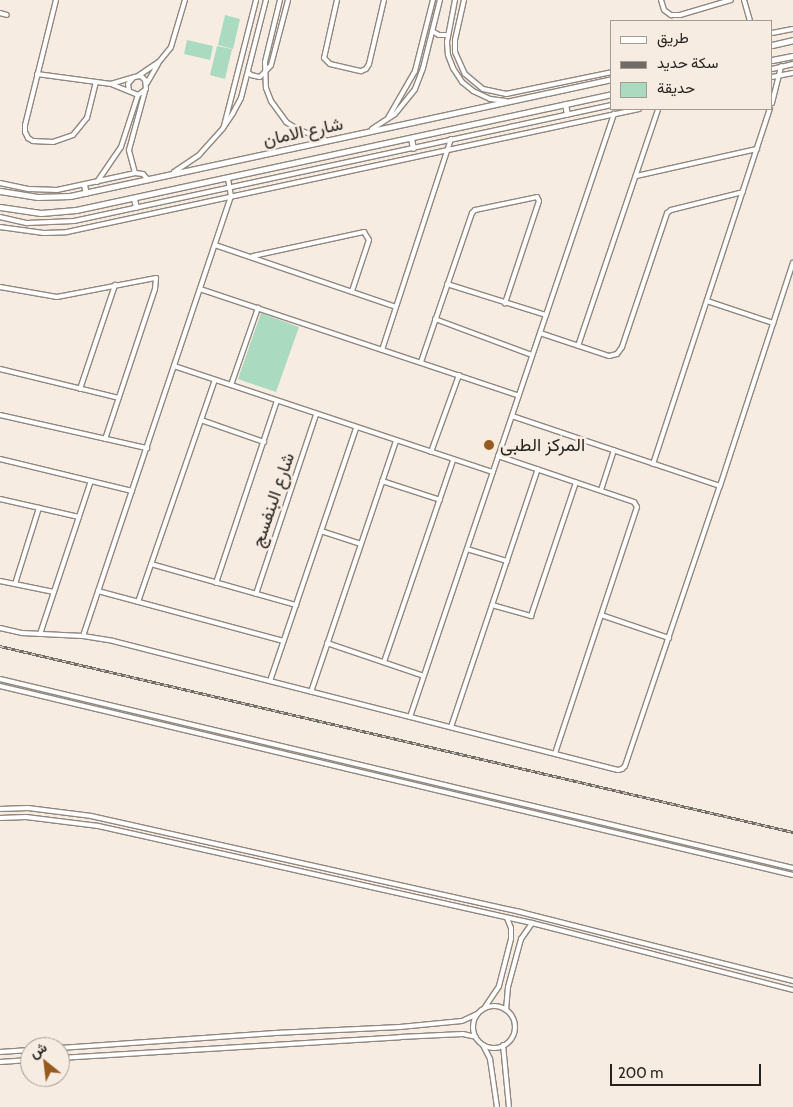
<!DOCTYPE html>
<meta charset="utf-8">
<style>
body{margin:0}
#map{position:relative;width:793px;height:1107px;overflow:hidden;background:#f7ece2;font-family:Cabin,Vazirmatn,sans-serif}
div>[style]{position:absolute}
[style*='--x']{left:calc(var(--x)*1px);top:calc(var(--y)*1px);width:calc(var(--w)*1px);rotate:calc(var(--a)*1deg)}
.green>*{inset:0;background:#aadac0}
.roads{filter:drop-shadow(1px 0 #90877e) drop-shadow(-1px 0 #90877e) drop-shadow(0 1px #90877e) drop-shadow(0 -1px #90877e)}
.minor>*{height:4px;margin:-2px;padding:0 2px;transform-origin:2px;border-radius:2px;background:#fff}
.minor>.ring{margin:-2px;padding:0;box-sizing:content-box;background:none;border:4px solid #fff;border-radius:50%}
.tertiary>*{height:5px;margin:-2.5px;padding:0 2.5px;transform-origin:2.5px;border-radius:2.5px;background:#fff}
.rail>*{height:3px;margin-top:-1.5px;transform-origin:0;background:repeating-linear-gradient(90deg,#f7ece2 0 4px,#716b65 0 8px);box-sizing:border-box;border-block:1px solid #716b65}
.dots>*{width:14px;height:14px;translate:-50% -50%;box-sizing:border-box;border:2px solid #f7ece2;border-radius:50%}
span{translate:-50% -50%;white-space:nowrap;text-align:center;line-height:1.15;-webkit-text-stroke:5px #f7ece2;paint-order:stroke}
.street-label{font-size:18px;color:#26231f}
.poi-label{font-size:18px;color:#26231f}
.left{translate:0 -50%;text-align:left}
.legend{position:absolute;left:610px;top:20px;width:162px;height:90px;box-sizing:border-box;background:#f7ece2;border:1px solid #a39c94;margin:0;padding:6px 9px;list-style:none;font-size:15px;color:#26231f}
.legend li{display:flex;align-items:center;gap:10px;height:25px}
.legend b{width:25px;border:1px solid #a39c94}
.north{position:absolute;left:20px;top:1037px;width:50px;height:50px;box-sizing:border-box;background:#f7ece2;border:1px solid #a39c94;border-radius:50%;rotate:331deg;font-size:14px;font-weight:700;line-height:20px;text-align:center;color:#26231f}
.north::after{content:'';display:block;margin:auto;width:18px;height:22px;background:#985b1f;clip-path:polygon(50% 0,100% 100%,50% 72%,0 100%)}
.scale{position:absolute;left:610px;top:1064px;width:151px;height:22px;box-sizing:border-box;border:2px solid #26231f;border-top:0;padding-left:6px;font-size:15px;line-height:18px;white-space:nowrap;color:#26231f;-webkit-text-stroke:4px #f7ece2;paint-order:stroke}
</style>
<div id="map">
<div class="green">
<i style="clip-path:polygon(225px 15px,240px 19px,233px 49px,218px 45px)"></i>
<i style="clip-path:polygon(187px 40px,213px 46px,210px 60px,184px 54px)"></i>
<i style="clip-path:polygon(217px 46px,232px 49px,225px 79px,210px 75px)"></i>
<i style="clip-path:polygon(261px 313px,299px 327px,276px 392px,238px 379px)"></i>
</div>
<div class="roads">
<div class="minor">
<i style="--x:56;--y:0;--w:129;--a:103.9"></i>
<i style="--x:25;--y:125;--w:7;--a:90"></i>
<i style="--x:25;--y:132;--w:7;--a:63"></i>
<i style="--x:28;--y:138;--w:6;--a:31"></i>
<i style="--x:33;--y:141;--w:20;--a:3"></i>
<i style="--x:53;--y:142;--w:21;--a:-19"></i>
<i style="--x:73;--y:135;--w:22;--a:-51"></i>
<i style="--x:87;--y:118;--w:36;--a:-76"></i>
<i style="--x:280;--y:0;--w:64;--a:103.6"></i>
<i style="--x:265;--y:62;--w:26;--a:88"></i>
<i style="--x:266;--y:88;--w:14;--a:69"></i>
<i style="--x:271;--y:101;--w:26;--a:54"></i>
<i style="--x:286;--y:122;--w:13;--a:32"></i>
<i style="--x:297;--y:129;--w:30;--a:21"></i>
<i style="--x:337;--y:0;--w:59;--a:102.6"></i>
<i style="--x:324;--y:58;--w:8;--a:45"></i>
<i style="--x:330;--y:64;--w:32;--a:13"></i>
<i style="--x:361;--y:71;--w:5;--a:-22"></i>
<i style="--x:366;--y:69;--w:6;--a:-59"></i>
<i style="--x:369;--y:64;--w:66;--a:-76.8"></i>
<i style="--x:455;--y:0;--w:43;--a:100.8"></i>
<i style="--x:447;--y:42;--w:13;--a:86"></i>
<i style="--x:448;--y:55;--w:14;--a:69"></i>
<i style="--x:453;--y:68;--w:17;--a:57"></i>
<i style="--x:462;--y:82;--w:14;--a:39"></i>
<i style="--x:473;--y:91;--w:19;--a:25"></i>
<i style="--x:490;--y:99;--w:16;--a:7"></i>
<i style="--x:464;--y:0;--w:41;--a:102.7"></i>
<i style="--x:455;--y:40;--w:12;--a:90"></i>
<i style="--x:455;--y:52;--w:24;--a:66"></i>
<i style="--x:465;--y:74;--w:23;--a:40"></i>
<i style="--x:483;--y:89;--w:24;--a:12"></i>
<i style="--x:506;--y:94;--w:108;--a:-11.7"></i>
<i style="--x:661;--y:0;--w:10;--a:73"></i>
<i style="--x:664;--y:10;--w:9;--a:36"></i>
<i style="--x:671;--y:15;--w:9;--a:0"></i>
<i style="--x:680;--y:15;--w:53;--a:-16.4"></i>
<i style="--x:744;--y:0;--w:22;--a:74"></i>
<i style="--x:0;--y:13;--w:7;--a:16"></i>
<i style="--x:432;--y:31;--w:8;--a:30"></i>
<i style="--x:439;--y:35;--w:9;--a:0"></i>
<i style="--x:772;--y:33;--w:21;--a:-11"></i>
<i style="--x:772;--y:69;--w:22;--a:-13"></i>
<i style="--x:248;--y:72;--w:4;--a:45"></i>
<i style="--x:251;--y:75;--w:9;--a:13"></i>
<i style="--x:260;--y:77;--w:16;--a:-47"></i>
<i style="--x:271;--y:65;--w:67;--a:-75.3"></i>
<i style="--x:37;--y:74;--w:75;--a:7.7"></i>
<i style="--x:111;--y:84;--w:29;--a:22"></i>
<i style="--x:138;--y:95;--w:10;--a:-37"></i>
<i style="--x:146;--y:89;--w:9;--a:-96"></i>
<i style="--x:145;--y:80;--w:6;--a:-135"></i>
<i style="--x:141;--y:76;--w:7;--a:172"></i>
<i style="--x:134;--y:77;--w:9;--a:131"></i>
<i style="--x:128;--y:84;--w:6;--a:81"></i>
<i style="--x:138;--y:76;--w:25;--a:-34"></i>
<i style="--x:159;--y:62;--w:19;--a:-51"></i>
<i style="--x:171;--y:47;--w:49;--a:-73.4"></i>
<i style="--x:772;--y:77;--w:21;--a:-11"></i>
<i style="--x:147;--y:83;--w:22;--a:-60"></i>
<i style="--x:111;--y:84;--w:21;--a:-17"></i>
<i style="--x:772;--y:103;--w:38;--a:-76"></i>
<i style="--x:388;--y:118;--w:54;--a:-60.1"></i>
<i style="--x:415;--y:71;--w:73;--a:-75.8"></i>
<i style="--x:224;--y:126;--w:130;--a:-75.7"></i>
<i style="--x:372;--y:129;--w:27;--a:-33"></i>
<i style="--x:395;--y:114;--w:32;--a:-51"></i>
<i style="--x:415;--y:89;--w:22;--a:-69"></i>
<i style="--x:423;--y:68;--w:70;--a:-76"></i>
<i style="--x:174;--y:172;--w:30;--a:-34"></i>
<i style="--x:199;--y:155;--w:36;--a:-48"></i>
<i style="--x:223;--y:128;--w:18;--a:-56"></i>
<i style="--x:233;--y:113;--w:17;--a:-62"></i>
<i style="--x:241;--y:98;--w:101;--a:-75.7"></i>
<i style="--x:135;--y:173;--w:24;--a:-105"></i>
<i style="--x:129;--y:150;--w:61;--a:-74.8"></i>
<i style="--x:636;--y:176;--w:124;--a:-12.6"></i>
<i style="--x:97;--y:182;--w:42;--a:-55.6"></i>
<i style="--x:121;--y:147;--w:55;--a:-71.9"></i>
<i style="--x:0;--y:183;--w:30;--a:12"></i>
<i style="--x:29;--y:189;--w:28;--a:2"></i>
<i style="--x:57;--y:190;--w:80;--a:-12.3"></i>
<i style="--x:135;--y:173;--w:8;--a:7"></i>
<i style="--x:143;--y:174;--w:8;--a:50"></i>
<i style="--x:0;--y:217;--w:28;--a:13"></i>
<i style="--x:27;--y:223;--w:47;--a:-2.4"></i>
<i style="--x:74;--y:221;--w:550;--a:-12.17"></i>
<i style="--x:0;--y:227;--w:44;--a:7.8"></i>
<i style="--x:44;--y:233;--w:23;--a:-2"></i>
<i style="--x:67;--y:232;--w:585;--a:-12.14"></i>
<i style="--x:215;--y:245;--w:191;--a:18.9"></i>
<i style="--x:253;--y:256;--w:114;--a:-12.2"></i>
<i style="--x:364;--y:232;--w:9;--a:58"></i>
<i style="--x:369;--y:240;--w:54;--a:108.4"></i>
<i style="--x:447;--y:284;--w:104;--a:17.4"></i>
<i style="--x:0;--y:287;--w:58;--a:10"></i>
<i style="--x:57;--y:297;--w:101;--a:-10.9"></i>
<i style="--x:156;--y:278;--w:11;--a:95"></i>
<i style="--x:155;--y:289;--w:158;--a:108.4"></i>
<i style="--x:200;--y:289;--w:336;--a:18.5"></i>
<i style="--x:707;--y:301;--w:70;--a:18.4"></i>
<i style="--x:435;--y:319;--w:103;--a:20.4"></i>
<i style="--x:540;--y:333;--w:73;--a:18.4"></i>
<i style="--x:609;--y:356;--w:8;--a:-14"></i>
<i style="--x:617;--y:354;--w:9;--a:-54"></i>
<i style="--x:622;--y:347;--w:141;--a:-71.4"></i>
<i style="--x:667;--y:213;--w:5;--a:-37"></i>
<i style="--x:671;--y:210;--w:74;--a:-14"></i>
<i style="--x:578;--y:346;--w:250;--a:-71.3"></i>
<i style="--x:382;--y:350;--w:222;--a:-71.9"></i>
<i style="--x:421;--y:362;--w:157;--a:-71.1"></i>
<i style="--x:472;--y:213;--w:4;--a:-45"></i>
<i style="--x:475;--y:210;--w:63;--a:-11.8"></i>
<i style="--x:537;--y:197;--w:4;--a:63"></i>
<i style="--x:539;--y:201;--w:108;--a:108.4"></i>
<i style="--x:174;--y:366;--w:336;--a:18.4"></i>
<i style="--x:0;--y:369;--w:122;--a:13.7"></i>
<i style="--x:231;--y:385;--w:82;--a:-70.7"></i>
<i style="--x:80;--y:389;--w:110;--a:-71.4"></i>
<i style="--x:0;--y:415;--w:151;--a:12.7"></i>
<i style="--x:512;--y:416;--w:219;--a:18.6"></i>
<i style="--x:201;--y:420;--w:67;--a:19.2"></i>
<i style="--x:431;--y:452;--w:82;--a:-70"></i>
<i style="--x:498;--y:456;--w:144;--a:18.7"></i>
<i style="--x:634;--y:502;--w:6;--a:59"></i>
<i style="--x:637;--y:507;--w:260;--a:108.4"></i>
<i style="--x:0;--y:459;--w:136;--a:13.6"></i>
<i style="--x:653;--y:464;--w:374;--a:-71.8"></i>
<i style="--x:382;--y:481;--w:61;--a:18.1"></i>
<i style="--x:601;--y:490;--w:42;--a:-72"></i>
<i style="--x:0;--y:499;--w:81;--a:12.8"></i>
<i style="--x:321;--y:531;--w:42;--a:18"></i>
<i style="--x:467;--y:549;--w:42;--a:16.7"></i>
<i style="--x:151;--y:564;--w:151;--a:15.8"></i>
<i style="--x:0;--y:581;--w:55;--a:11.5"></i>
<i style="--x:216;--y:583;--w:192;--a:-71.5"></i>
<i style="--x:15;--y:584;--w:80;--a:-72.5"></i>
<i style="--x:98;--y:591;--w:192;--a:15.1"></i>
<i style="--x:256;--y:594;--w:189;--a:-71.5"></i>
<i style="--x:138;--y:602;--w:235;--a:-70.9"></i>
<i style="--x:492;--y:605;--w:41;--a:15.8"></i>
<i style="--x:531;--y:616;--w:141;--a:-71.4"></i>
<i style="--x:601;--y:615;--w:72;--a:18.7"></i>
<i style="--x:0;--y:628;--w:23;--a:13"></i>
<i style="--x:22;--y:633;--w:61;--a:2.8"></i>
<i style="--x:83;--y:636;--w:30;--a:9"></i>
<i style="--x:113;--y:641;--w:521;--a:14.33"></i>
<i style="--x:618;--y:770;--w:4;--a:-14"></i>
<i style="--x:622;--y:769;--w:4;--a:-45"></i>
<i style="--x:625;--y:766;--w:296;--a:-71.3"></i>
<i style="--x:720;--y:486;--w:235;--a:-71.9"></i>
<i style="--x:40;--y:634;--w:161;--a:-71.6"></i>
<i style="--x:83;--y:636;--w:464;--a:-71.4"></i>
<i style="--x:231;--y:196;--w:17;--a:-100"></i>
<i style="--x:327;--y:643;--w:102;--a:18.8"></i>
<i style="--x:384;--y:662;--w:213;--a:-71.1"></i>
<i style="--x:0;--y:679;--w:815;--a:13.41"></i>
<i style="--x:270;--y:681;--w:267;--a:-71.2"></i>
<i style="--x:0;--y:686;--w:815;--a:13.41"></i>
<i style="--x:311;--y:692;--w:265;--a:-71.3"></i>
<i style="--x:410;--y:717;--w:637;--a:-71.31"></i>
<i style="--x:451;--y:727;--w:272;--a:-71.4"></i>
<i style="--x:0;--y:809;--w:28;--a:-2"></i>
<i style="--x:28;--y:808;--w:64;--a:7.2"></i>
<i style="--x:91;--y:816;--w:440;--a:12.6"></i>
<i style="--x:520;--y:912;--w:282;--a:14.2"></i>
<i style="--x:0;--y:818;--w:26;--a:-2"></i>
<i style="--x:26;--y:817;--w:73;--a:7.1"></i>
<i style="--x:98;--y:826;--w:445;--a:12.6"></i>
<i style="--x:532;--y:923;--w:269;--a:14.4"></i>
<i class="ring" style="left:473px;top:1006px;width:38px;height:38px"></i>
<i style="--x:485;--y:1007;--w:25;--a:-56"></i>
<i style="--x:499;--y:986;--w:49;--a:-75.7"></i>
<i style="--x:511;--y:939;--w:11;--a:-90"></i>
<i style="--x:511;--y:928;--w:11;--a:-112"></i>
<i style="--x:506;--y:1010;--w:23;--a:-85"></i>
<i style="--x:508;--y:987;--w:50;--a:-74.8"></i>
<i style="--x:521;--y:939;--w:19;--a:-55"></i>
<i style="--x:483;--y:1045;--w:16;--a:63"></i>
<i style="--x:490;--y:1059;--w:49;--a:81.7"></i>
<i style="--x:503;--y:1045;--w:62;--a:84.5"></i>
<i style="--x:60;--y:1048;--w:216;--a:-4"></i>
<i style="--x:275;--y:1033;--w:125;--a:-2.7"></i>
<i style="--x:400;--y:1027;--w:62;--a:-5.5"></i>
<i style="--x:462;--y:1021;--w:17;--a:-25"></i>
<i style="--x:0;--y:1052;--w:30;--a:-4"></i>
<i style="--x:60;--y:1058;--w:341;--a:-3.5"></i>
<i style="--x:400;--y:1037;--w:63;--a:-2.7"></i>
<i style="--x:463;--y:1034;--w:13;--a:13"></i>
<i style="--x:0;--y:1062;--w:30;--a:-4"></i>
</div>
<div class="tertiary">
<i style="--x:772;--y:45;--w:22;--a:-13"></i>
<i style="--x:772;--y:60;--w:21;--a:-11"></i>
<i style="--x:565;--y:104;--w:10;--a:79"></i>
<i style="--x:411;--y:138;--w:10;--a:79"></i>
<i style="--x:84;--y:185;--w:8;--a:76"></i>
<i style="--x:0;--y:191;--w:38;--a:9"></i>
<i style="--x:38;--y:197;--w:32;--a:-2"></i>
<i style="--x:70;--y:196;--w:554;--a:-12.18"></i>
<i style="--x:134;--y:199;--w:8;--a:76"></i>
<i style="--x:0;--y:207;--w:41;--a:8.3"></i>
<i style="--x:41;--y:213;--w:35;--a:-5"></i>
<i style="--x:76;--y:210;--w:548;--a:-12.21"></i>
</div>
</div>
<div class="rail">
<i style="--x:0;--y:646;--w:815;--a:13.2"></i>
</div>
<div class="dots">
<i style="left:489px;top:445px;background:#985b1f"></i>
</div>
<div class="street-label">
<span style="left:303px;top:132px;rotate:-12deg">شارع الامان</span>
<span style="left:273px;top:500px;rotate:-71deg">شارع البنفسج</span>
</div>
<div class="poi-label">
<span class="left" style="left:500px;top:445px">المركز الطبى</span>
</div>
<ul class="legend">
<li><b style="height:6px;background:#fff"></b>طريق</li>
<li><b style="height:6px;background:#716b65"></b>سكة حديد</li>
<li><b style="height:14px;background:#aadac0"></b>حديقة</li>
</ul>
<div class="north">ش</div>
<div class="scale">200 m</div>
</div>
